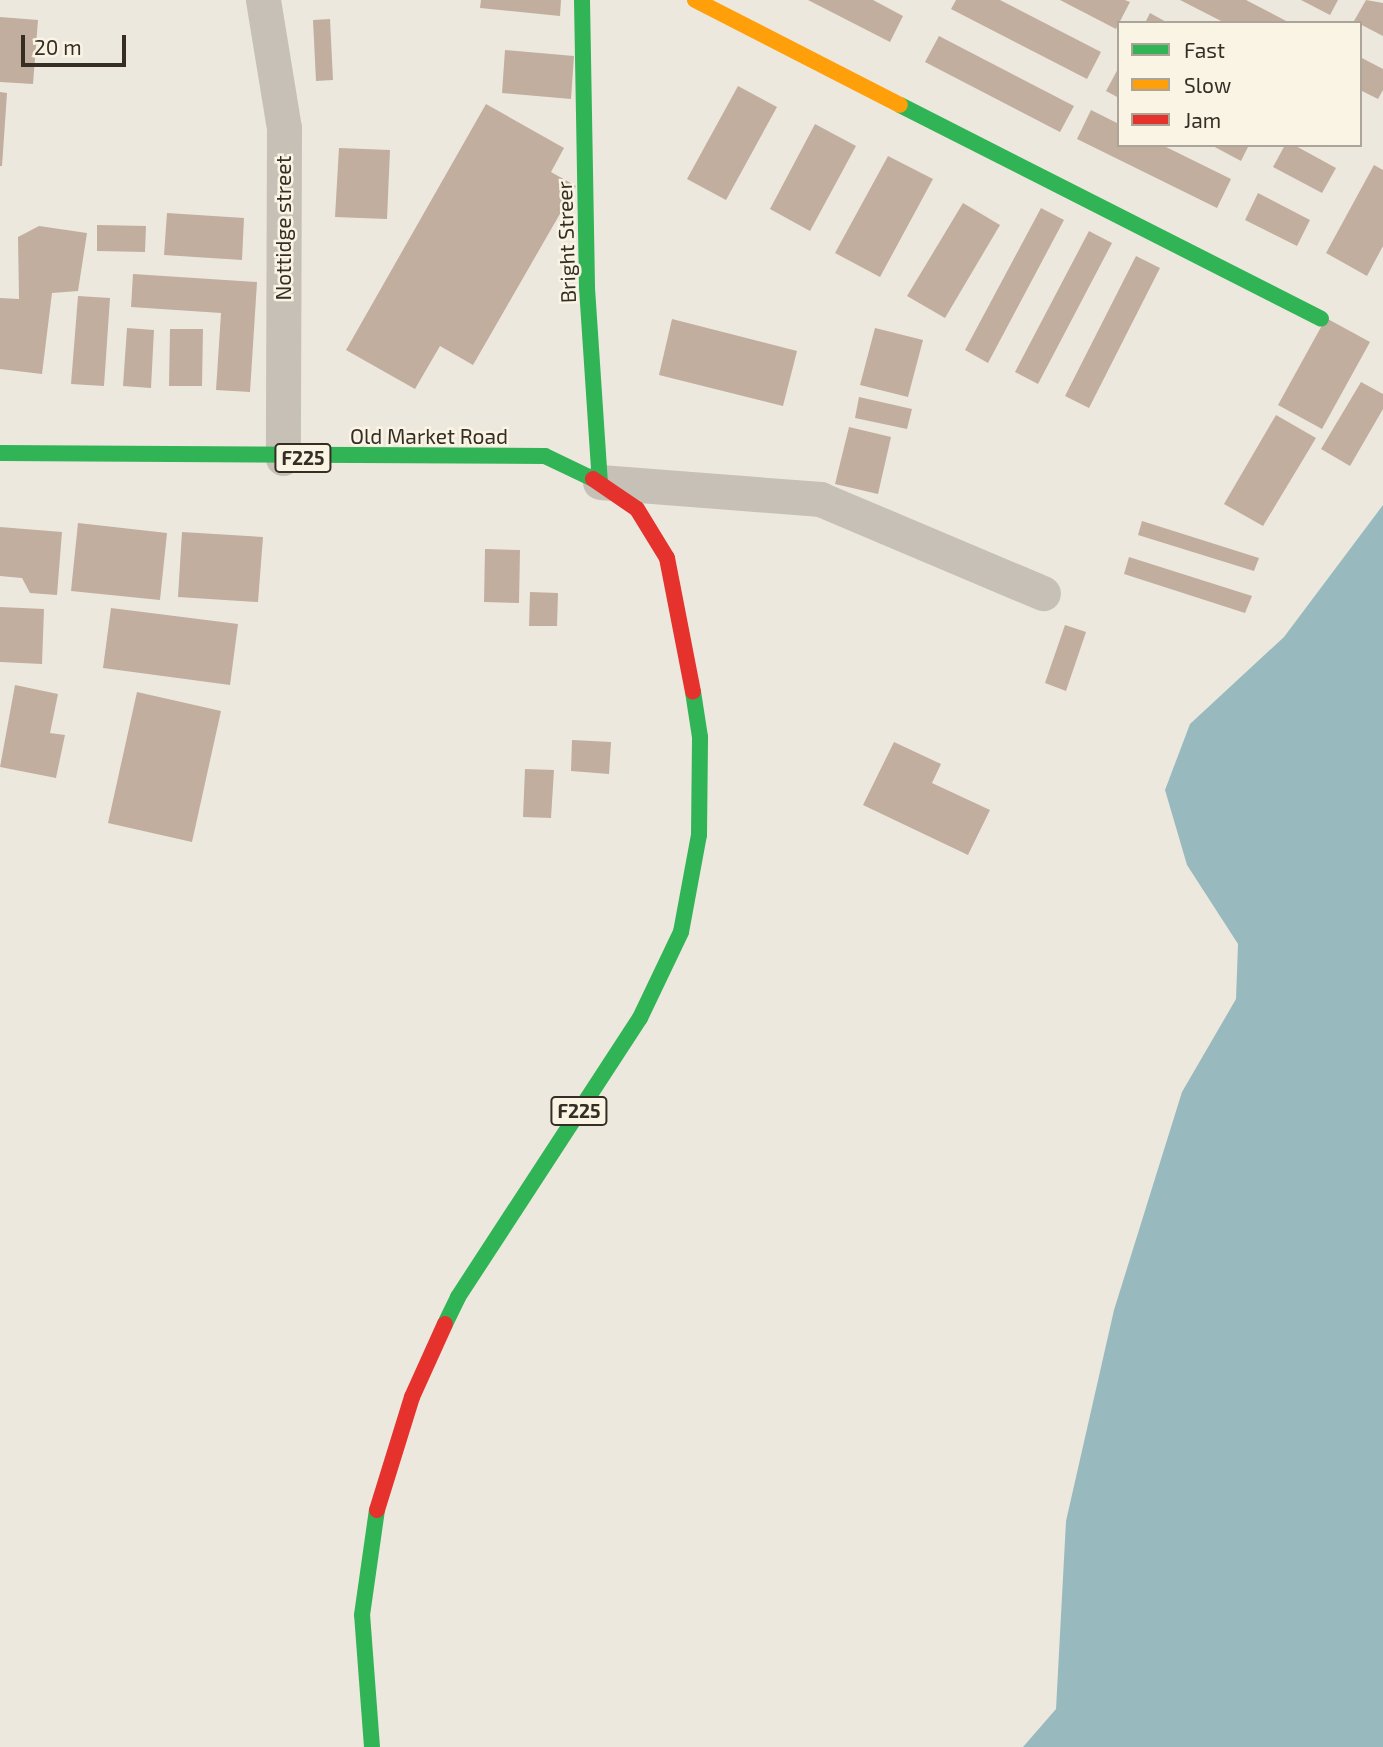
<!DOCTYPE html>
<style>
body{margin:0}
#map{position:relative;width:1383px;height:1747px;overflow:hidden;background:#ede8dd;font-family:"Exo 2",sans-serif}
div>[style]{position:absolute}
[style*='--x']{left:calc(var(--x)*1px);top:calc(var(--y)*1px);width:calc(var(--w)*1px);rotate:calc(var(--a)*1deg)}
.water>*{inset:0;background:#98babf}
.building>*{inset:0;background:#c2ae9e}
.street>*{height:35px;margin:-17.5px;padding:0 17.5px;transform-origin:17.5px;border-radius:17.5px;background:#c6c0b7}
.fast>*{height:16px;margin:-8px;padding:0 8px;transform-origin:8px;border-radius:8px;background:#30b455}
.slow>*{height:16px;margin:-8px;padding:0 8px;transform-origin:8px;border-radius:8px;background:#ff9f0a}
.jam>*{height:16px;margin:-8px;padding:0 8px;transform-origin:8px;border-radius:8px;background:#e5322d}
span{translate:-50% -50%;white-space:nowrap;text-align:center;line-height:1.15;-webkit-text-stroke:5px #faf4e4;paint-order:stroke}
.shield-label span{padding:2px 5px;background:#faf4e4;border:2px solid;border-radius:5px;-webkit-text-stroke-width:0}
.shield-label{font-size:19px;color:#362d25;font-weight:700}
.street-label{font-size:21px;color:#362d25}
.legend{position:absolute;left:1117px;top:21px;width:245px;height:126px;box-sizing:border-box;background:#faf4e4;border:2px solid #aca498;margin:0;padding:9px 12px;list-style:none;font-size:21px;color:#362d25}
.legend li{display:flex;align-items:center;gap:14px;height:35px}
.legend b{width:35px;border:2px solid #aca498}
.scale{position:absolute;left:21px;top:35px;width:105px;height:32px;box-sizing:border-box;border:4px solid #362d25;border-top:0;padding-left:9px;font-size:21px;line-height:24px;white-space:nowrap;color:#362d25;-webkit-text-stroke:5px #faf4e4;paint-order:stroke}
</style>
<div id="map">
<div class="water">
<i style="clip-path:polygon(1383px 505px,1383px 1747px,1023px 1747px,1056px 1709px,1066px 1521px,1114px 1310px,1182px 1092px,1236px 999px,1238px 944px,1187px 865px,1165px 790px,1190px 724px,1284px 637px)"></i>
</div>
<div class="building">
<i style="clip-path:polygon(481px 0,561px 0,560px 16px,480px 8px)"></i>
<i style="clip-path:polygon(808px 0,873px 0,903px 16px,890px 42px)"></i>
<i style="clip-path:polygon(956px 0,1000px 0,1101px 52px,1087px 79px,951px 9px)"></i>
<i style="clip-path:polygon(1060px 0,1125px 0,1130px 2px,1116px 29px)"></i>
<i style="clip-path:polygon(1180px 0,1246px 0,1290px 23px,1225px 23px)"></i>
<i style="clip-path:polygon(1301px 0,1338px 0,1330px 15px)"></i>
<i style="clip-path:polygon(1366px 0,1383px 3px,1383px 36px,1354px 21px)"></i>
<i style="clip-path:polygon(1150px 13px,1168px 23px,1145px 23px)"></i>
<i style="clip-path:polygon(0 17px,38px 20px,33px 84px,0 82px)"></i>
<i style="clip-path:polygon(330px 19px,333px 80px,316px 81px,313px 20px)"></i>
<i style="clip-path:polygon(939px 36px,1074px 106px,1060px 132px,925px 62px)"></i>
<i style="clip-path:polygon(505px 50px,574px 56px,571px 99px,502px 93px)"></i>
<i style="clip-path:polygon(1360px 57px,1383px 69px,1383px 90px,1378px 99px,1360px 90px)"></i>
<i style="clip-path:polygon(1119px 67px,1119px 98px,1106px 91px)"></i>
<i style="clip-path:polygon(738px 86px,777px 107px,726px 200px,687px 179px)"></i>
<i style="clip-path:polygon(0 92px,7px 93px,2px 166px,0 166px)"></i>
<i style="clip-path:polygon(486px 104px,564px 148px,551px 172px,576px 186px,473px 365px,440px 346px,415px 389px,346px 350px)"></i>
<i style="clip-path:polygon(1091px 110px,1119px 124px,1119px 145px,1162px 145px,1231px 179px,1217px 208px,1077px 139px)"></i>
<i style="clip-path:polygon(815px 124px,856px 146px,810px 231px,770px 209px)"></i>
<i style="clip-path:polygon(1211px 145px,1249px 145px,1241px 161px)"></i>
<i style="clip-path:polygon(1285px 145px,1294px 145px,1336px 168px,1322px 193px,1273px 167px)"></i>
<i style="clip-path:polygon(339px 148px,390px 150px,387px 219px,335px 217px)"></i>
<i style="clip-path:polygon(888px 156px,933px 179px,880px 277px,835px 253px)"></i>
<i style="clip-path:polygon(1374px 165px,1383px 170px,1383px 246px,1367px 276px,1326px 253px)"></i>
<i style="clip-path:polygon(1258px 193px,1310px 220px,1297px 246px,1245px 220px)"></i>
<i style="clip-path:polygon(963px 203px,1000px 225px,945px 318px,907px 296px)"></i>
<i style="clip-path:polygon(1041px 208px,1064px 220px,988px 363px,965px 350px)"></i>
<i style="clip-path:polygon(167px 213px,244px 218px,242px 260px,164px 255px)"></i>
<i style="clip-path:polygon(97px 225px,146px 226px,145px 252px,97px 251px)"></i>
<i style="clip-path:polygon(39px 226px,87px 233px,78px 291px,52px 293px,42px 374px,0 369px,0 298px,19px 299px,18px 237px)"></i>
<i style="clip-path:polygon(1089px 231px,1112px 243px,1038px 384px,1015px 372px)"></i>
<i style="clip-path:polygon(1136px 256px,1160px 268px,1089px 408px,1065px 396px)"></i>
<i style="clip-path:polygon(133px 274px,257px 282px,250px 392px,216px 390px,221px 313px,131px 307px)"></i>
<i style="clip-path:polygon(78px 296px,110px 298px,104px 386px,71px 384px)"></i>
<i style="clip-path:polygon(1326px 318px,1370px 342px,1322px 429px,1278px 405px)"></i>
<i style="clip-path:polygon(672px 319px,797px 351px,783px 406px,659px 375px)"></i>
<i style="clip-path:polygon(127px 328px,154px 330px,151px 388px,123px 386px)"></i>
<i style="clip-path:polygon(875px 328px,923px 340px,908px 397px,860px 385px)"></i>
<i style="clip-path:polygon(170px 329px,203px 329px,202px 386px,169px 386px)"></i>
<i style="clip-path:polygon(1361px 382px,1383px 394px,1383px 409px,1350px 466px,1321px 449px)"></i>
<i style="clip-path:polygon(859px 397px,912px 409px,907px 429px,855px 418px)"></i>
<i style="clip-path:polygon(1276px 415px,1316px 438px,1263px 526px,1224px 504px)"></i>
<i style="clip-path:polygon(849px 427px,891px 437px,878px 494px,835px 484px)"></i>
<i style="clip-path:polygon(1142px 521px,1259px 558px,1254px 571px,1138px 535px)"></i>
<i style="clip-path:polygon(78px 523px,167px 533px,160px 600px,71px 591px)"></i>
<i style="clip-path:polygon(0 527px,62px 532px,57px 595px,30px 593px,22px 578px,0 576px)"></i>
<i style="clip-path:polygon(182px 532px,263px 537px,258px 602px,178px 597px)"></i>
<i style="clip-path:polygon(485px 549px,520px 550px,519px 603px,484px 602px)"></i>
<i style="clip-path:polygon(1129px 557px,1252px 596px,1245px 613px,1124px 574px)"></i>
<i style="clip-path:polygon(530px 592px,558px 593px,557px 626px,529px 626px)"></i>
<i style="clip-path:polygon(0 607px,44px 609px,42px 664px,0 662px)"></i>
<i style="clip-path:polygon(111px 608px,238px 624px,230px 685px,103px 668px)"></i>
<i style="clip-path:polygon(1065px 625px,1086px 632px,1066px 691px,1045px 683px)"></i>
<i style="clip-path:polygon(15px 685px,58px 694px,50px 733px,65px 735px,56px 778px,0 767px)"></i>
<i style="clip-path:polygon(137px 692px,221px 711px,192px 842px,108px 823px)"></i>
<i style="clip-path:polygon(572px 740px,611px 742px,609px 774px,571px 771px)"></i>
<i style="clip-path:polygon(894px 742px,941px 764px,932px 783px,990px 810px,968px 855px,863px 805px)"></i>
<i style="clip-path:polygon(525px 769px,554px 770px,551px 818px,523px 817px)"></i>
</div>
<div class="street">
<i style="--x:263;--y:0;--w:130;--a:80.7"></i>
<i style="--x:284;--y:128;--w:330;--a:90.2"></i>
<i style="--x:600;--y:482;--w:221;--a:4.4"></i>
<i style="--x:820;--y:499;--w:242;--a:22.9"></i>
</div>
<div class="fast">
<i style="--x:582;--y:0;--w:288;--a:89"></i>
<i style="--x:587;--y:288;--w:194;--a:86.2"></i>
<i style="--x:900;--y:105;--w:472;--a:26.9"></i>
<i style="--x:0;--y:453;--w:545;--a:0.32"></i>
<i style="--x:545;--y:456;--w:53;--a:25.6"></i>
<i style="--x:445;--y:1324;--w:30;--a:-64"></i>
<i style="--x:458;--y:1297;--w:333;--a:-56.9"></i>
<i style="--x:640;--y:1018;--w:95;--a:-64.5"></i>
<i style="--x:681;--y:932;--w:99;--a:-79.5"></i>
<i style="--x:699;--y:835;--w:98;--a:-89.4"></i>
<i style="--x:700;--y:737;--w:46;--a:-98.8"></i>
<i style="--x:372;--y:1747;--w:132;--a:-94.3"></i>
<i style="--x:362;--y:1615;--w:106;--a:-81.9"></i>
</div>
<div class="slow">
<i style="--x:695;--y:0;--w:230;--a:27.1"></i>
</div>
<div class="jam">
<i style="--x:593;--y:479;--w:53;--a:34.3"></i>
<i style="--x:637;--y:509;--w:57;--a:58.5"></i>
<i style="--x:667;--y:558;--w:136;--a:79"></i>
<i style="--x:377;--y:1510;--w:118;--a:-72.8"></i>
<i style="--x:412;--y:1397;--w:80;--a:-65.7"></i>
</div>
<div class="shield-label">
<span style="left:303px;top:458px">F225</span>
<span style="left:579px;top:1111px">F225</span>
</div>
<div class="street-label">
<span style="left:283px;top:228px;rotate:-90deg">Nottidge street</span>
<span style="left:566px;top:242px;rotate:-92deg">Bright Streer</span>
<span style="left:429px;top:436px">Old Market Road</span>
</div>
<ul class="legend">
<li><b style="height:9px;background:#30b455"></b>Fast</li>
<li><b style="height:9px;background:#ff9f0a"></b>Slow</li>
<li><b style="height:9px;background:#e5322d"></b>Jam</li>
</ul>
<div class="scale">20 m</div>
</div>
